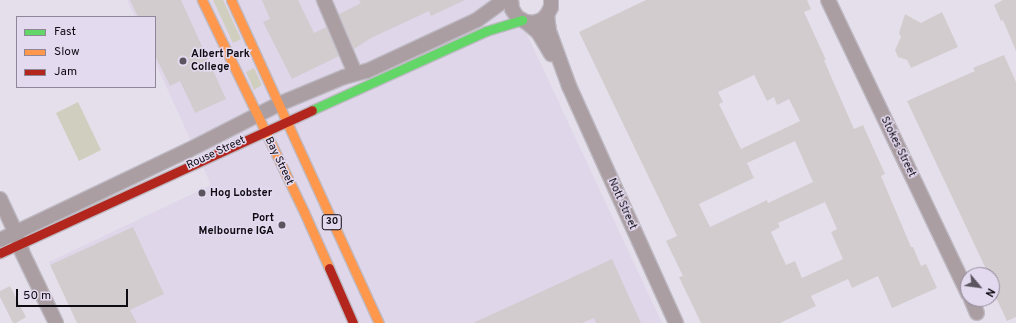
<!DOCTYPE html>
<style>
body{margin:0}
#map{position:relative;width:1016px;height:323px;overflow:hidden;background:#e5dfeb;font-family:Overpass,sans-serif}
div>[style]{position:absolute}
[style*='--x']{left:calc(var(--x)*1px);top:calc(var(--y)*1px);width:calc(var(--w)*1px);rotate:calc(var(--a)*1deg)}
.built>*{inset:0;background:#dfd6ea}
.green>*{inset:0;background:#d0cebf}
.building>*{inset:0;background:#d3ccce}
.roads{filter:drop-shadow(1px 0 #bebac3) drop-shadow(-1px 0 #bebac3) drop-shadow(0 1px #bebac3) drop-shadow(0 -1px #bebac3)}
.street>*{height:14px;margin:-7px;padding:0 7px;transform-origin:7px;border-radius:7px;background:#ab9ea3}
.fast>*{height:9px;margin:-4.5px;padding:0 4.5px;transform-origin:4.5px;border-radius:4.5px;background:#63d668}
.slow>*{height:9px;margin:-4.5px;padding:0 4.5px;transform-origin:4.5px;border-radius:4.5px;background:#ff974d}
.jam>*{height:9px;margin:-4.5px;padding:0 4.5px;transform-origin:4.5px;border-radius:4.5px;background:#b3261e}
.dots>*{width:11px;height:11px;translate:-50% -50%;box-sizing:border-box;border:2px solid #e4daf0;border-radius:50%}
span{translate:-50% -50%;white-space:nowrap;text-align:center;line-height:1.15;-webkit-text-stroke:3px #e4daf0;paint-order:stroke}
.shield-label span{padding:1px 3px;background:#e4daf0;border:1px solid;border-radius:3px;-webkit-text-stroke-width:0}
.shield-label{font-size:10px;color:#0f0b13;font-weight:700}
.poi-label{font-size:11px;color:#0f0b13;font-weight:700}
.left{translate:0 -50%;text-align:left}
.right{translate:-100% -50%;text-align:right}
.street-label{font-size:11px;color:#0f0b13}
.legend{position:absolute;left:16px;top:16px;width:140px;height:72px;box-sizing:border-box;background:#e4daf0;border:1px solid #8f8798;margin:0;padding:5px 7px;list-style:none;font-size:12px;color:#0f0b13}
.legend li{display:flex;align-items:center;gap:8px;height:20px}
.legend b{width:20px;border:1px solid #8f8798}
.north{position:absolute;left:960px;top:267px;width:40px;height:40px;box-sizing:border-box;background:#e4daf0;border:1px solid #8f8798;border-radius:50%;rotate:119deg;font-size:11px;font-weight:700;line-height:16px;text-align:center;color:#0f0b13}
.north::after{content:'';display:block;margin:auto;width:14px;height:18px;background:#5a555f;clip-path:polygon(50% 0,100% 100%,50% 72%,0 100%)}
.scale{position:absolute;left:16px;top:289px;width:112px;height:18px;box-sizing:border-box;border:2px solid #0f0b13;border-top:0;padding-left:5px;font-size:12px;line-height:14px;white-space:nowrap;color:#0f0b13;-webkit-text-stroke:3px #e4daf0;paint-order:stroke}
</style>
<div id="map">
<div class="built">
<i style="clip-path:polygon(127px 0,511px 0,662px 323px,78px 323px,49px 262px,211px 185px,155px 62px,155px 17px,135px 17px)"></i>
</div>
<div class="green">
<i style="clip-path:polygon(213px 0,223px 0,241px 39px,233px 43px)"></i>
<i style="clip-path:polygon(254px 68px,262px 85px,254px 90px,246px 72px)"></i>
<i style="clip-path:polygon(78px 102px,101px 150px,79px 161px,56px 113px)"></i>
</div>
<div class="building">
<i style="clip-path:polygon(130px 0,181px 0,226px 99px,195px 113px,180px 81px,170px 86px,155px 56px,155px 17px,138px 17px)"></i>
<i style="clip-path:polygon(262px 0,298px 0,314px 33px,326px 27px,339px 56px,292px 79px,263px 22px,270px 19px)"></i>
<i style="clip-path:polygon(359px 0,465px 0,431px 16px,429px 11px,371px 38px,354px 49px,339px 14px,361px 3px)"></i>
<i style="clip-path:polygon(evenodd,646px 0,807px 0,811px 9px,804px 12px,826px 60px,824px 60px,832px 79px,854px 129px,863px 125px,885px 174px,881px 176px,911px 247px,913px 247px,921px 266px,926px 264px,937px 288px,892px 308px,878px 276px,852px 288px,848px 279px,811px 296px,816px 306px,780px 323px,701px 323px,679px 277px,683px 276px,666px 241px,677px 236px,579px 32px,646px 0,754px 75px,767px 101px,774px 97px,777px 105px,789px 99px,800px 121px,741px 149px,719px 104px,723px 102px,718px 92px,754px 75px,646px 0,795px 141px,813px 182px,768px 203px,767px 200px,710px 227px,699px 204px,754px 178px,747px 163px,795px 141px,646px 0,825px 202px,837px 229px,831px 232px,843px 259px,802px 278px,795px 261px,786px 265px,771px 232px,780px 227px,778px 223px,825px 202px)"></i>
<i style="clip-path:polygon(1003px 0,1016px 0,1016px 51px,1003px 20px,1001px 21px,994px 5px)"></i>
<i style="clip-path:polygon(942px 12px,958px 47px,911px 68px,907px 60px,898px 57px,895px 50px,901px 37px,899px 33px,905px 14px,921px 23px)"></i>
<i style="clip-path:polygon(1004px 55px,1016px 82px,1016px 317px,1007px 321px,992px 289px,992px 275px,990px 275px,985px 267px,907px 101px,975px 71px,973px 68px)"></i>
<i style="clip-path:polygon(133px 227px,164px 294px,130px 310px,137px 323px,77px 323px,50px 265px)"></i>
<i style="clip-path:polygon(612px 259px,641px 323px,596px 323px,594px 318px,582px 323px,473px 323px)"></i>
<i style="clip-path:polygon(10px 286px,26px 317px,16px 323px,13px 323px,0 297px,0 291px)"></i>
</div>
<div class="roads">
<div class="street">
<i style="--x:324;--y:0;--w:79;--a:67"></i>
<i style="--x:511;--y:0;--w:9;--a:84"></i>
<i style="--x:512;--y:9;--w:9;--a:58"></i>
<i style="--x:517;--y:17;--w:10;--a:29"></i>
<i style="--x:526;--y:22;--w:7;--a:8"></i>
<i style="--x:533;--y:23;--w:9;--a:-18"></i>
<i style="--x:542;--y:20;--w:7;--a:-45"></i>
<i style="--x:547;--y:15;--w:9;--a:-63"></i>
<i style="--x:551;--y:7;--w:7;--a:-90"></i>
<i style="--x:828;--y:0;--w:326;--a:64.5"></i>
<i style="--x:547;--y:15;--w:16;--a:83"></i>
<i style="--x:549;--y:31;--w:59;--a:70"></i>
<i style="--x:569;--y:86;--w:260;--a:65.7"></i>
<i style="--x:526;--y:22;--w:16;--a:40"></i>
<i style="--x:538;--y:32;--w:26;--a:59"></i>
<i style="--x:0;--y:199;--w:38;--a:65"></i>
<i style="--x:16;--y:233;--w:20;--a:72"></i>
<i style="--x:22;--y:252;--w:79;--a:64.4"></i>
<i style="--x:0;--y:240;--w:209;--a:-25.5"></i>
<i style="--x:189;--y:150;--w:101;--a:-27.1"></i>
<i style="--x:279;--y:104;--w:70;--a:-22.6"></i>
<i style="--x:344;--y:77;--w:24;--a:-15"></i>
<i style="--x:367;--y:71;--w:121;--a:-24.9"></i>
<i style="--x:477;--y:20;--w:34;--a:-36"></i>
<i style="--x:971;--y:299;--w:15;--a:67"></i>
</div>
<div class="fast">
<i style="--x:312;--y:110;--w:191;--a:-24.4"></i>
<i style="--x:486;--y:31;--w:38;--a:-17"></i>
</div>
<div class="slow">
<i style="--x:202;--y:0;--w:235;--a:64.3"></i>
<i style="--x:304;--y:212;--w:61;--a:65.9"></i>
<i style="--x:231;--y:0;--w:355;--a:65.4"></i>
</div>
<div class="jam">
<i style="--x:0;--y:253;--w:343;--a:-24.6"></i>
<i style="--x:329;--y:268;--w:60;--a:66.4"></i>
</div>
</div>
<div class="dots">
<i style="left:183px;top:61px;background:#5a555f"></i>
<i style="left:202px;top:193px;background:#5a555f"></i>
<i style="left:282px;top:225px;background:#5a555f"></i>
</div>
<div class="shield-label">
<span style="left:332px;top:222px">30</span>
</div>
<div class="poi-label">
<span class="left" style="left:191px;top:61px">Albert Park<br>College</span>
<span class="left" style="left:210px;top:193px">Hog Lobster</span>
<span class="right" style="left:274px;top:225px">Port<br>Melbourne IGA</span>
</div>
<div class="street-label">
<span style="left:898px;top:147px;rotate:64deg">Stokes Street</span>
<span style="left:216px;top:153px;rotate:-25deg">Rouse Street</span>
<span style="left:279px;top:161px;rotate:64deg">Bay Street</span>
<span style="left:622px;top:204px;rotate:66deg">Nott Street</span>
</div>
<ul class="legend">
<li><b style="height:5px;background:#63d668"></b>Fast</li>
<li><b style="height:5px;background:#ff974d"></b>Slow</li>
<li><b style="height:5px;background:#b3261e"></b>Jam</li>
</ul>
<div class="north">N</div>
<div class="scale">50 m</div>
</div>
